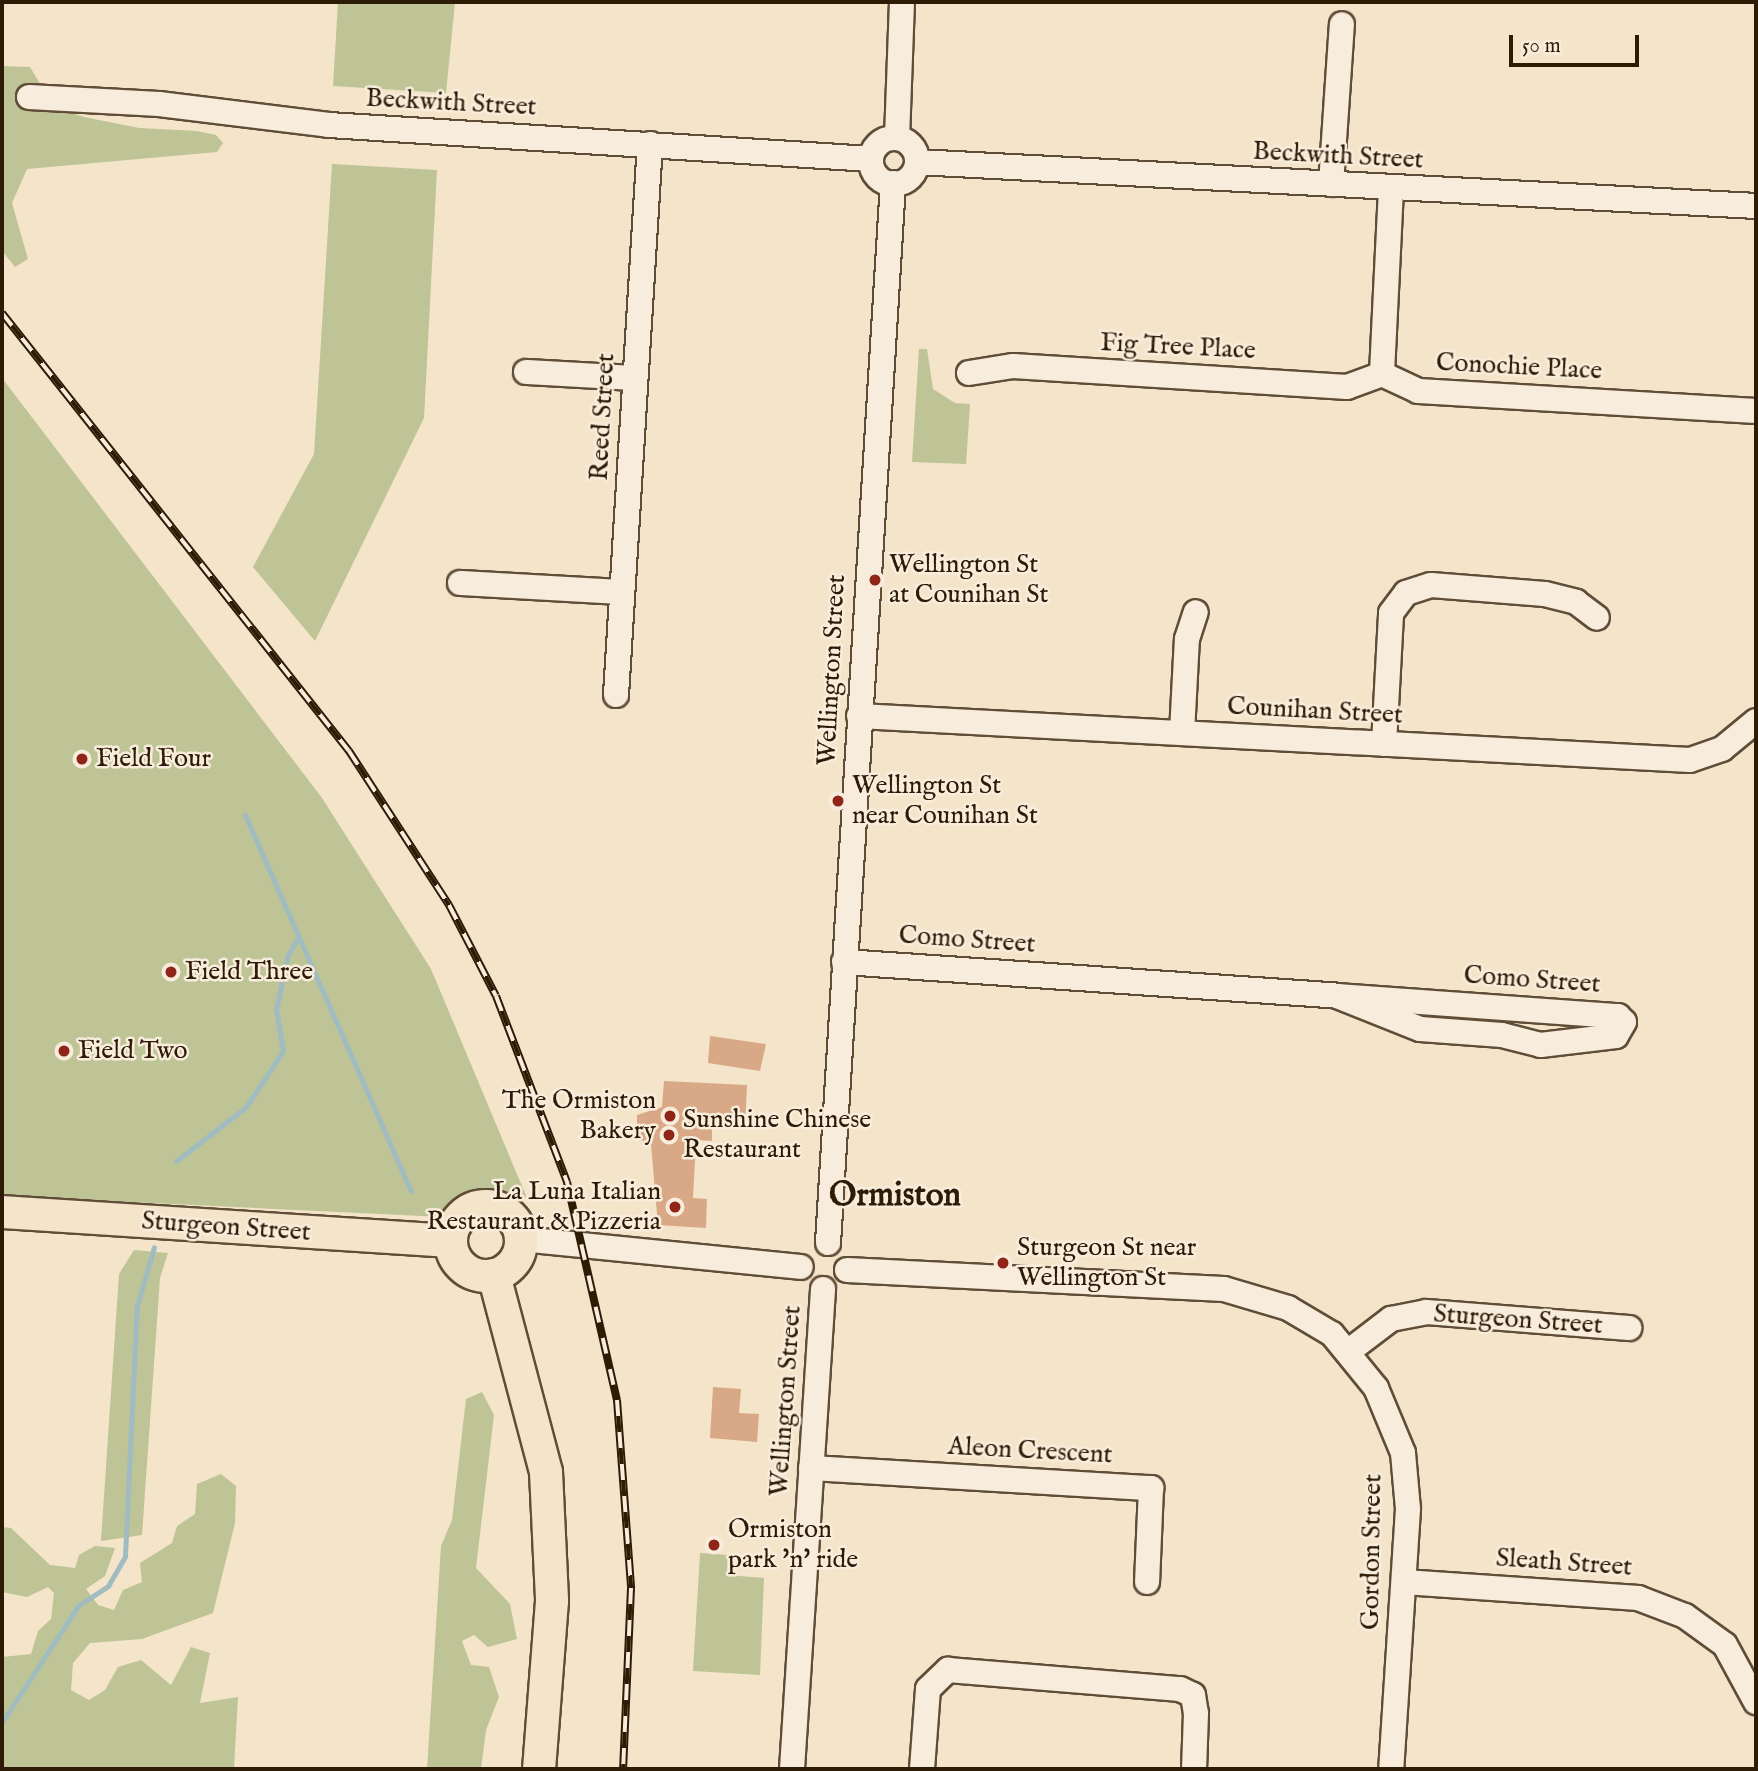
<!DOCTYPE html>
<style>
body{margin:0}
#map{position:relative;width:1758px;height:1771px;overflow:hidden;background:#f4e4c9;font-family:"IM FELL English",serif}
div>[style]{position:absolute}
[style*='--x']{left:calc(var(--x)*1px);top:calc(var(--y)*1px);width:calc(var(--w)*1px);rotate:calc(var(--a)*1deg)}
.green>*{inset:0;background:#bec495}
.stream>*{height:5px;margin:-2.5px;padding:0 2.5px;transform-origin:2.5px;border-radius:2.5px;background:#a0bcc0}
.building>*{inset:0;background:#d9a887}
.roads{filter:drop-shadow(2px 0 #604d37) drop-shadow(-2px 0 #604d37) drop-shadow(0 2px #604d37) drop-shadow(0 -2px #604d37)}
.minor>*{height:24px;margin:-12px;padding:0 12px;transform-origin:12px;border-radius:12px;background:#f8eddc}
.minor>.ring{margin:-12px;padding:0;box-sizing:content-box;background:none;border:24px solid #f8eddc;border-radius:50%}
.major>*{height:32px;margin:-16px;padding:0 16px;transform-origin:16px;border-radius:16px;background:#f4e4c9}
.major>.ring{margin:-16px;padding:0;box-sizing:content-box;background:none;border:32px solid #f4e4c9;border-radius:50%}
.rail>*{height:8px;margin-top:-4px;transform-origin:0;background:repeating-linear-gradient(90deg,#f8eddc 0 16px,#2e1b06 0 32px);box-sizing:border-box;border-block:2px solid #2e1b06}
.dots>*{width:19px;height:19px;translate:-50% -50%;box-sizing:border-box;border:4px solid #f8eddc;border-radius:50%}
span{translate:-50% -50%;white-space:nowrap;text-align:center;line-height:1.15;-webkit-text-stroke:5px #f8eddc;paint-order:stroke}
.street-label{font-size:26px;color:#2e1b06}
.poi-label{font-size:26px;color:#2e1b06}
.left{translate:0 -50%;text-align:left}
.right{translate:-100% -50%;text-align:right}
.district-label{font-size:33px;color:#2e1b06;font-weight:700}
.frame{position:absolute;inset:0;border:4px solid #2e1b06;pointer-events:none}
.scale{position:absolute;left:1509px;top:35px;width:130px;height:32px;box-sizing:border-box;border:4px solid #2e1b06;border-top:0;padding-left:9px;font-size:21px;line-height:24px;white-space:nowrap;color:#2e1b06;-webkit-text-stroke:5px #f8eddc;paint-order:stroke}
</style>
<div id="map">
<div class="green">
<i style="clip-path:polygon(338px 2px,455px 2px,446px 93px,333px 86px)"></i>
<i style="clip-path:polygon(2px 66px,30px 67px,54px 107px,84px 117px,139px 128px,197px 131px,216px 135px,223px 143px,217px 152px,27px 169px,12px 203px,28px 259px,15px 267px,2px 251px)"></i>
<i style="clip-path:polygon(332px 164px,437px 170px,424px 418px,315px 641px,253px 567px,314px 454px)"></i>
<i style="clip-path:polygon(919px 349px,927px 349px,933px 389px,955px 403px,970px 404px,966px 464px,912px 462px)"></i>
<i style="clip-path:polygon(2px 378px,322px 798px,431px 969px,527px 1198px,490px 1189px,460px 1198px,443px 1217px,2px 1196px)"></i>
<i style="clip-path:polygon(134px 1250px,168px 1253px,160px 1278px,142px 1535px,101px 1541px,119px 1274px)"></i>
<i style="clip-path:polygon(482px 1392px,494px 1415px,476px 1568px,510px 1604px,517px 1639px,488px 1647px,474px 1635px,462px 1641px,471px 1665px,489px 1667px,499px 1697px,486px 1730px,481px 1769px,427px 1769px,441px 1546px,452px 1520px,466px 1399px)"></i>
<i style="clip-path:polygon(221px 1474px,236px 1486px,235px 1523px,213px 1613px,142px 1639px,90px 1643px,73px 1663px,71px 1690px,89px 1700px,105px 1690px,118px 1667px,141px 1660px,171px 1685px,191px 1647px,210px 1653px,200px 1703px,238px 1697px,234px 1769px,2px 1769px,2px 1657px,31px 1654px,38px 1631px,51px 1619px,54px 1593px,48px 1587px,27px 1597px,2px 1592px,2px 1527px,11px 1528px,50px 1565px,75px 1568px,79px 1555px,95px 1546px,115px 1548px,105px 1576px,86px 1589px,98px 1605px,114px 1610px,123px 1590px,142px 1582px,140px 1563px,172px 1543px,177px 1526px,195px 1514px,197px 1484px)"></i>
<i style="clip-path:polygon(700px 1553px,728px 1555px,727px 1575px,764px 1578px,760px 1675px,693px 1671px)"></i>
</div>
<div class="stream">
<i style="--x:245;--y:815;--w:411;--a:66.2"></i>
<i style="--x:176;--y:1161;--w:88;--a:-37.6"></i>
<i style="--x:246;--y:1107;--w:67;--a:-56.5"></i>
<i style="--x:283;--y:1051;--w:43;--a:-99.5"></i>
<i style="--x:276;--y:1009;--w:55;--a:-77.5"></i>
<i style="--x:288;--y:955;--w:22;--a:-60"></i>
<i style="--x:2;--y:1722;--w:140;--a:-56.7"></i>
<i style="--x:79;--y:1605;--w:35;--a:-33"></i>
<i style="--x:108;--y:1586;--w:34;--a:-60"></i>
<i style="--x:125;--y:1556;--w:250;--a:-87.3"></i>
<i style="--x:137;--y:1306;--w:61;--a:-73.9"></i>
</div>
<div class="building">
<i style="clip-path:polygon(710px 1036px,766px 1044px,760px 1071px,708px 1063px)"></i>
<i style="clip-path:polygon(664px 1081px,747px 1085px,745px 1127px,712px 1125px,712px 1141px,696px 1140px,693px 1198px,707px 1199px,706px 1228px,658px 1225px,651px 1145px,637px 1138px,637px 1115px,662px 1107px)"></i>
<i style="clip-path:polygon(713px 1387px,741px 1389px,739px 1413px,759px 1414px,757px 1442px,710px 1438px)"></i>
</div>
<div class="roads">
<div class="minor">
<i style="--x:29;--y:97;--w:130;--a:3.1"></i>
<i style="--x:159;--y:104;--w:171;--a:7"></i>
<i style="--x:329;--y:125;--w:543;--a:3.59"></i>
<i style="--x:897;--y:138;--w:136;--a:-87.9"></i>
<i class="ring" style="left:871px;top:138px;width:22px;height:22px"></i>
<i style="--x:917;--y:162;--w:840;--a:3"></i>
<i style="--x:1331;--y:184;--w:160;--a:-86.1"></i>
<i style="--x:1391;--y:189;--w:185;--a:92.8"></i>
<i style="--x:1382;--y:374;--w:40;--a:25"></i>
<i style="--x:1418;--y:391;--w:339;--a:3.4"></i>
<i style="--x:526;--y:372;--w:109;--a:3.2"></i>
<i style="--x:969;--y:373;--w:45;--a:-9"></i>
<i style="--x:1013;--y:366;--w:335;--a:3.6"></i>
<i style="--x:1347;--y:387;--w:37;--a:-20"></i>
<i style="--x:460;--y:583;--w:162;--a:3.2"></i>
<i style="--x:616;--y:695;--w:552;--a:-86.47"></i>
<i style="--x:859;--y:716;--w:832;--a:3.03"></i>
<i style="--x:1690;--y:760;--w:34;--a:-19"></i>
<i style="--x:1722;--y:749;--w:44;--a:-39.5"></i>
<i style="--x:1182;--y:733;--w:94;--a:-87"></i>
<i style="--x:1187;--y:639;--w:28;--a:-72"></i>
<i style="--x:1384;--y:744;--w:131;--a:-86.9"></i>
<i style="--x:1391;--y:613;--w:25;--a:-53"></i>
<i style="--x:1406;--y:593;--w:26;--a:-18"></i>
<i style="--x:1431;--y:585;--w:114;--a:4.5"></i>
<i style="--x:1545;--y:594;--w:32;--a:14"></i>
<i style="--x:1576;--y:602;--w:26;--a:37"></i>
<i style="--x:844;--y:962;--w:494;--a:3.9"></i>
<i style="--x:1337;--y:996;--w:282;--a:4.1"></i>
<i style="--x:1618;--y:1016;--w:8;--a:45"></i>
<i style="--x:1624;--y:1022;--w:16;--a:120"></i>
<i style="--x:1616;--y:1036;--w:76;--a:173.2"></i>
<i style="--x:1541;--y:1045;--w:40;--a:-165.6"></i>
<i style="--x:1502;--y:1035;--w:82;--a:-175.8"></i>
<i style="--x:1420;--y:1029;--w:89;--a:-158.3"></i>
<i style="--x:521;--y:1239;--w:281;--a:5.7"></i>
<i style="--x:828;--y:1243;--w:1062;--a:-86.49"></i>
<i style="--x:847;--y:1270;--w:377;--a:2.9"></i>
<i style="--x:1224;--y:1289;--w:67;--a:16.5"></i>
<i style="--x:1288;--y:1308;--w:51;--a:30.6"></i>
<i style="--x:1332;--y:1334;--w:70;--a:50.8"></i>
<i style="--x:1376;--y:1388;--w:70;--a:67.4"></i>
<i style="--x:1403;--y:1453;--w:56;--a:84.9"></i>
<i style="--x:1408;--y:1509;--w:261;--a:93.7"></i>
<i style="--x:1349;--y:1351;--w:53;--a:-37.3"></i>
<i style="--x:1391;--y:1319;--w:36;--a:-11"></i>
<i style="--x:1426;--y:1312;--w:204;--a:4.5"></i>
<i style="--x:811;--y:1468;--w:341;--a:3.4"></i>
<i style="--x:1151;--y:1488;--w:94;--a:92.4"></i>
<i style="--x:1404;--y:1582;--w:235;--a:3.9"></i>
<i style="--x:1638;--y:1598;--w:50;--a:21"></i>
<i style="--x:1685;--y:1616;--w:49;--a:35.9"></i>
<i style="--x:1725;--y:1645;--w:65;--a:61.5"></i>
<i style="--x:792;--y:1769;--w:481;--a:-86.3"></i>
<i style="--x:922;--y:1769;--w:80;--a:-85.7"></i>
<i style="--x:928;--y:1689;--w:28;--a:-44"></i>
<i style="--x:948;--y:1670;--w:233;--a:4.7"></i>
<i style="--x:1180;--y:1689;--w:14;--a:25"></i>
<i style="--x:1193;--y:1695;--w:18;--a:81"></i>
<i style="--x:1196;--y:1713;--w:56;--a:92"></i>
</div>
<div class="major">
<i class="ring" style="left:451px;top:1206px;width:38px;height:38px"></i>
<i style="--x:2;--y:1212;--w:449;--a:3.7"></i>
<i style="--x:494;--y:1275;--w:204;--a:75.2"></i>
<i style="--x:546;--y:1472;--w:129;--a:87.3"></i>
<i style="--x:552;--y:1601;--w:169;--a:94.4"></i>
</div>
</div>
<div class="rail">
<i style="--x:2;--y:313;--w:559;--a:51.61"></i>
<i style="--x:349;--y:751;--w:184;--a:57"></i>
<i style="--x:449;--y:905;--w:102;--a:62.7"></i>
<i style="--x:496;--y:996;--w:199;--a:69.1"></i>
<i style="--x:567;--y:1182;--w:224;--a:77.1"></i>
<i style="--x:617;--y:1400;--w:189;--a:85.7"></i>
<i style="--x:631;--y:1588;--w:181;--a:92.5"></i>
</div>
<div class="dots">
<i style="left:875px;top:580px;background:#8f2418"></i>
<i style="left:82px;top:759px;background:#8f2418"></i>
<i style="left:838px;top:801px;background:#8f2418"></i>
<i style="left:171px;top:972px;background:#8f2418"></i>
<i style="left:64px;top:1051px;background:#8f2418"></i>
<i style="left:670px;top:1116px;background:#8f2418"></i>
<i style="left:669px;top:1135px;background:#8f2418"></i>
<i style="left:675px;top:1207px;background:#8f2418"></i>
<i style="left:1003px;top:1263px;background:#8f2418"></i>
<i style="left:714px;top:1545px;background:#8f2418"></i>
</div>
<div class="street-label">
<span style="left:451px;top:103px;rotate:3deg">Beckwith Street</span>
<span style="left:1338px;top:156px;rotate:3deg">Beckwith Street</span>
<span style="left:1178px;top:347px;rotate:3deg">Fig Tree Place</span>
<span style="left:1519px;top:367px;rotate:3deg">Conochie Place</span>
<span style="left:603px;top:417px;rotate:-87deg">Reed Street</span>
<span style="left:832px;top:670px;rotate:-87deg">Wellington Street</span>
<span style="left:1315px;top:711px;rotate:3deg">Counihan Street</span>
<span style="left:967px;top:940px;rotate:4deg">Como Street</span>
<span style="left:1532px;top:980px;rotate:4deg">Como Street</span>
<span style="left:226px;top:1227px;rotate:4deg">Sturgeon Street</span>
<span style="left:1518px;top:1320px;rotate:4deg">Sturgeon Street</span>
<span style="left:786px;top:1401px;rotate:-86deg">Wellington Street</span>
<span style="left:1030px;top:1451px;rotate:3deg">Aleon Crescent</span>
<span style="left:1372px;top:1552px;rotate:-89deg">Gordon Street</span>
<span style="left:1564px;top:1563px;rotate:4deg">Sleath Street</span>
</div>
<div class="poi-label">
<span class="left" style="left:889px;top:580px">Wellington St<br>at Counihan St</span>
<span class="left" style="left:96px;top:759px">Field Four</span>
<span class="left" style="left:852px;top:801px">Wellington St<br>near Counihan St</span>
<span class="left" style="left:185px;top:972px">Field Three</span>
<span class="left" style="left:78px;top:1051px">Field Two</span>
<span class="right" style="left:656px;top:1116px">The Ormiston<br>Bakery</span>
<span class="left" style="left:683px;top:1135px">Sunshine Chinese<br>Restaurant</span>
<span class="right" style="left:661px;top:1207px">La Luna Italian<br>Restaurant &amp; Pizzeria</span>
<span class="left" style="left:1017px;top:1263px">Sturgeon St near<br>Wellington St</span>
<span class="left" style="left:728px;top:1545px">Ormiston<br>park 'n' ride</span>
</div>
<div class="district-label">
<span style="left:895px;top:1197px">Ormiston</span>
</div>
<div class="frame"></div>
<div class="scale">50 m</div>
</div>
